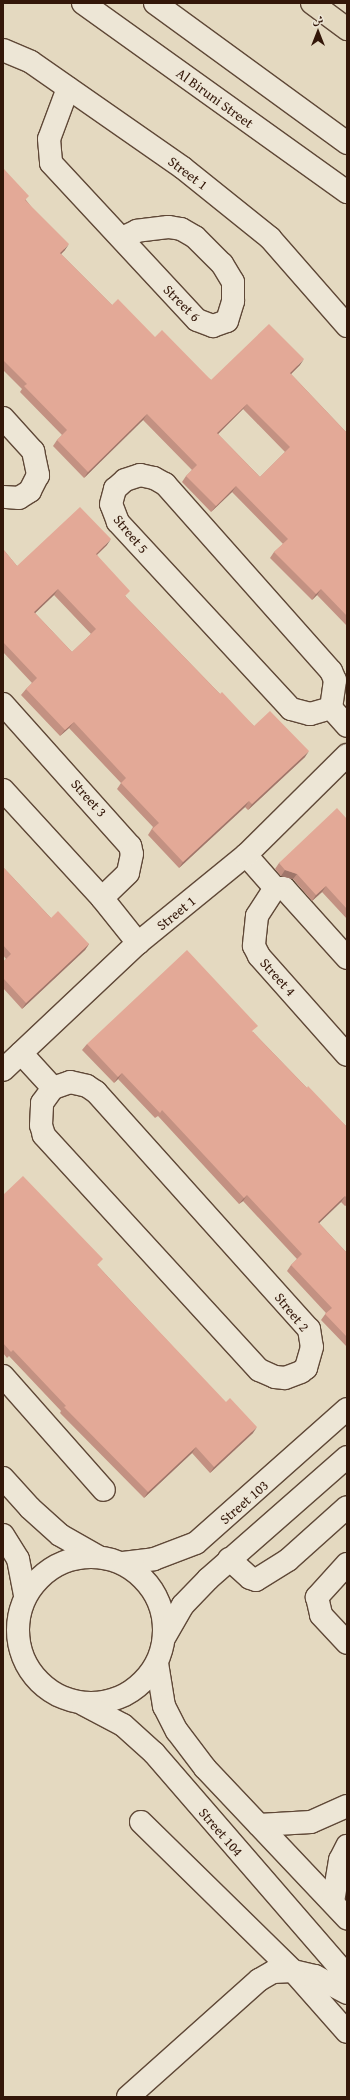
<!DOCTYPE html>
<meta charset="utf-8">
<style>
body{margin:0}
#map{position:relative;width:350px;height:2100px;overflow:hidden;background:#e4d9c0;font-family:"Gentium Book Plus",Amiri,serif}
div>[style]{position:absolute}
[style*='--x']{left:calc(var(--x)*1px);top:calc(var(--y)*1px);width:calc(var(--w)*1px);rotate:calc(var(--a)*1deg)}
.roads{filter:drop-shadow(1px 0 #5f4837) drop-shadow(-1px 0 #5f4837) drop-shadow(0 1px #5f4837) drop-shadow(0 -1px #5f4837)}
.minor>*{height:22px;margin:-11px;padding:0 11px;transform-origin:11px;border-radius:11px;background:#ede6d6}
.minor>.ring{margin:-11px;padding:0;box-sizing:content-box;background:none;border:22px solid #ede6d6;border-radius:50%}
.major>*{height:22px;margin:-11px;padding:0 11px;transform-origin:11px;border-radius:11px;background:#e4d9c0}
.wall>*{inset:0;background:#c39182}
.shaded-wall>*{inset:0;background:#9f766a}
.building>*{inset:0;background:#e3a997}
span{translate:-50% -50%;white-space:nowrap;text-align:center;line-height:1.15;-webkit-text-stroke:3px #ede6d6;paint-order:stroke}
.street-label{font-size:14px;color:#331709}
.frame{position:absolute;inset:0;border:4px solid #331709;pointer-events:none}
.north{position:absolute;left:298px;top:12px;width:40px;height:40px;-webkit-text-stroke:3px #ede6d6;paint-order:stroke;rotate:0deg;font-size:11px;font-weight:700;line-height:16px;text-align:center;color:#331709}
.north::after{content:'';display:block;margin:auto;width:14px;height:18px;background:#331709;clip-path:polygon(50% 0,100% 100%,50% 72%,0 100%)}
</style>
<div id="map">
<div class="roads">
<div class="minor">
<i style="--x:83;--y:3;--w:325;--a:35.6"></i>
<i style="--x:155;--y:3;--w:238;--a:36.1"></i>
<i style="--x:3;--y:50;--w:30;--a:23"></i>
<i style="--x:31;--y:62;--w:185;--a:34.9"></i>
<i style="--x:183;--y:168;--w:112;--a:38.8"></i>
<i style="--x:270;--y:238;--w:117;--a:48.8"></i>
<i style="--x:68;--y:88;--w:54;--a:110.4"></i>
<i style="--x:49;--y:139;--w:24;--a:85"></i>
<i style="--x:51;--y:163;--w:214;--a:47.1"></i>
<i style="--x:197;--y:320;--w:17;--a:21"></i>
<i style="--x:213;--y:326;--w:15;--a:-20"></i>
<i style="--x:227;--y:321;--w:21;--a:-73"></i>
<i style="--x:233;--y:301;--w:19;--a:-90"></i>
<i style="--x:233;--y:282;--w:21;--a:-121"></i>
<i style="--x:222;--y:264;--w:38;--a:-135"></i>
<i style="--x:195;--y:237;--w:16;--a:-150"></i>
<i style="--x:181;--y:229;--w:13;--a:-171"></i>
<i style="--x:168;--y:227;--w:31;--a:173"></i>
<i style="--x:137;--y:231;--w:17;--a:155"></i>
<i style="--x:3;--y:418;--w:45;--a:47.7"></i>
<i style="--x:33;--y:451;--w:25;--a:78"></i>
<i style="--x:38;--y:475;--w:18;--a:117"></i>
<i style="--x:30;--y:491;--w:13;--a:148"></i>
<i style="--x:19;--y:498;--w:16;--a:-176"></i>
<i style="--x:140;--y:475;--w:14;--a:12"></i>
<i style="--x:154;--y:478;--w:13;--a:29"></i>
<i style="--x:165;--y:484;--w:250;--a:48.4"></i>
<i style="--x:331;--y:671;--w:10;--a:66"></i>
<i style="--x:335;--y:680;--w:28;--a:98"></i>
<i style="--x:331;--y:708;--w:22;--a:164"></i>
<i style="--x:310;--y:714;--w:20;--a:-165"></i>
<i style="--x:291;--y:709;--w:255;--a:-132.8"></i>
<i style="--x:118;--y:522;--w:19;--a:-111"></i>
<i style="--x:111;--y:504;--w:16;--a:-75"></i>
<i style="--x:115;--y:489;--w:13;--a:-42"></i>
<i style="--x:125;--y:480;--w:16;--a:-18"></i>
<i style="--x:3;--y:704;--w:191;--a:48.2"></i>
<i style="--x:130;--y:846;--w:8;--a:76"></i>
<i style="--x:132;--y:854;--w:19;--a:102"></i>
<i style="--x:128;--y:873;--w:36;--a:136"></i>
<i style="--x:331;--y:708;--w:24;--a:48"></i>
<i style="--x:3;--y:790;--w:147;--a:47.5"></i>
<i style="--x:102;--y:898;--w:58;--a:51.3"></i>
<i style="--x:246;--y:855;--w:44;--a:48.7"></i>
<i style="--x:347;--y:958;--w:94;--a:-132"></i>
<i style="--x:284;--y:888;--w:9;--a:180"></i>
<i style="--x:275;--y:888;--w:33;--a:123"></i>
<i style="--x:257;--y:916;--w:30;--a:96"></i>
<i style="--x:254;--y:946;--w:11;--a:63"></i>
<i style="--x:259;--y:956;--w:132;--a:48.4"></i>
<i style="--x:21;--y:1053;--w:47;--a:47.6"></i>
<i style="--x:3;--y:1070;--w:185;--a:-43.3"></i>
<i style="--x:138;--y:943;--w:139;--a:-39.2"></i>
<i style="--x:246;--y:855;--w:142;--a:-44.7"></i>
<i style="--x:70;--y:1082;--w:17;--a:13"></i>
<i style="--x:87;--y:1086;--w:11;--a:34"></i>
<i style="--x:96;--y:1092;--w:319;--a:48.1"></i>
<i style="--x:309;--y:1329;--w:18;--a:81"></i>
<i style="--x:312;--y:1347;--w:22;--a:106"></i>
<i style="--x:306;--y:1368;--w:6;--a:141"></i>
<i style="--x:301;--y:1372;--w:17;--a:159"></i>
<i style="--x:285;--y:1378;--w:10;--a:-174"></i>
<i style="--x:275;--y:1377;--w:17;--a:-156"></i>
<i style="--x:259;--y:1370;--w:319;--a:-132.5"></i>
<i style="--x:44;--y:1135;--w:10;--a:-107"></i>
<i style="--x:41;--y:1125;--w:22;--a:-87"></i>
<i style="--x:42;--y:1103;--w:19;--a:-54"></i>
<i style="--x:53;--y:1088;--w:18;--a:-19"></i>
<i style="--x:3;--y:1376;--w:152;--a:48.5"></i>
<i style="--x:3;--y:1478;--w:40;--a:48"></i>
<i style="--x:30;--y:1508;--w:40;--a:42"></i>
<i style="--x:60;--y:1535;--w:43;--a:29.6"></i>
<i style="--x:3;--y:1535;--w:28;--a:58"></i>
<i style="--x:18;--y:1559;--w:37;--a:79"></i>
<i class="ring" style="left:18px;top:1557px;width:124px;height:124px"></i>
<i style="--x:229;--y:1559;--w:28;--a:42"></i>
<i style="--x:250;--y:1578;--w:6;--a:18"></i>
<i style="--x:256;--y:1580;--w:38;--a:-32"></i>
<i style="--x:288;--y:1560;--w:79;--a:-41.9"></i>
<i style="--x:123;--y:1563;--w:31;--a:-7"></i>
<i style="--x:154;--y:1559;--w:45;--a:-20.9"></i>
<i style="--x:196;--y:1543;--w:202;--a:-41.6"></i>
<i style="--x:347;--y:1564;--w:45;--a:132.3"></i>
<i style="--x:317;--y:1597;--w:18;--a:77"></i>
<i style="--x:321;--y:1615;--w:38;--a:47"></i>
<i style="--x:164;--y:1638;--w:38;--a:-60"></i>
<i style="--x:183;--y:1605;--w:36;--a:-46"></i>
<i style="--x:208;--y:1579;--w:185;--a:-41.3"></i>
<i style="--x:157;--y:1663;--w:44;--a:80.8"></i>
<i style="--x:164;--y:1706;--w:28;--a:63"></i>
<i style="--x:177;--y:1731;--w:46;--a:52.9"></i>
<i style="--x:205;--y:1768;--w:207;--a:46.6"></i>
<i style="--x:83;--y:1704;--w:45;--a:27.7"></i>
<i style="--x:123;--y:1725;--w:42;--a:42.1"></i>
<i style="--x:154;--y:1753;--w:295;--a:49.1"></i>
<i style="--x:141;--y:1822;--w:213;--a:44.4"></i>
<i style="--x:293;--y:1971;--w:81;--a:48.5"></i>
<i style="--x:259;--y:1825;--w:52;--a:-3.3"></i>
<i style="--x:311;--y:1822;--w:39;--a:-24"></i>
<i style="--x:333;--y:1902;--w:43;--a:-80.5"></i>
<i style="--x:340;--y:1860;--w:16;--a:-63"></i>
<i style="--x:128;--y:2097;--w:176;--a:-41.8"></i>
<i style="--x:259;--y:1980;--w:16;--a:-30"></i>
<i style="--x:273;--y:1972;--w:20;--a:-3"></i>
<i style="--x:293;--y:1971;--w:23;--a:13"></i>
<i style="--x:315;--y:1976;--w:36;--a:28"></i>
</div>
<div class="major">
<i style="--x:312;--y:3;--w:44;--a:36.6"></i>
</div>
</div>
<div class="wall">
<i style="clip-path:polygon(evenodd,3px 168px,26px 200px,65px 250px,61px 254px,112px 305px,211px 380px,300px 365px,291px 374px,347px 433px,347px 626px,317px 595px,312px 600px,270px 558px,274px 552px,283px 544px,232px 492px,211px 512px,182px 482px,186px 476px,192px 470px,143px 420px,84px 478px,53px 446px,57px 440px,62px 435px,20px 392px,22px 389px,3px 370px,3px 168px,243px 409px,285px 452px,260px 477px,218px 434px,243px 409px)"></i>
<i style="clip-path:polygon(evenodd,107px 545px,97px 555px,126px 597px,220px 694px,254px 726px,305px 757px,248px 810px,245px 807px,179px 868px,148px 835px,153px 827px,117px 789px,121px 783px,69px 728px,60px 736px,21px 695px,26px 689px,32px 683px,3px 652px,3px 549px,17px 566px,107px 545px,54px 595px,91px 634px,72px 652px,35px 613px,54px 595px)"></i>
<i style="clip-path:polygon(347px 819px,347px 919px,322px 892px,312px 901px,293px 879px,281px 876px,275px 869px,279px 863px)"></i>
<i style="clip-path:polygon(3px 867px,51px 918px,89px 944px,85px 950px,22px 1009px,3px 988px,3px 962px,6px 959px,3px 955px)"></i>
<i style="clip-path:polygon(253px 1032px,307px 1088px,347px 1127px,347px 1205px,345px 1206px,341px 1202px,319px 1223px,347px 1253px,347px 1347px,321px 1320px,326px 1313px,287px 1271px,291px 1265px,297px 1259px,243px 1201px,239px 1204px,158px 1116px,155px 1118px,118px 1079px,114px 1083px,82px 1050px,87px 1044px)"></i>
<i style="clip-path:polygon(3px 1195px,98px 1266px,253px 1433px,210px 1473px,192px 1453px,144px 1498px,60px 1413px,61px 1411px,9px 1356px,7px 1358px,3px 1353px)"></i>
</div>
<div class="shaded-wall">
<i style="clip-path:polygon(69px 244px,65px 250px,56px 259px,60px 253px)"></i>
<i style="clip-path:polygon(304px 359px,300px 365px,286px 379px,290px 373px)"></i>
<i style="clip-path:polygon(247px 404px,243px 409px,213px 439px,217px 433px)"></i>
<i style="clip-path:polygon(147px 414px,143px 420px,84px 478px,88px 472px)"></i>
<i style="clip-path:polygon(236px 486px,232px 492px,211px 512px,216px 506px)"></i>
<i style="clip-path:polygon(111px 539px,107px 545px,91px 560px,96px 554px)"></i>
<i style="clip-path:polygon(58px 589px,54px 595px,30px 618px,34px 612px)"></i>
<i style="clip-path:polygon(321px 589px,317px 595px,312px 600px,316px 594px)"></i>
<i style="clip-path:polygon(74px 722px,69px 728px,60px 736px,65px 730px)"></i>
<i style="clip-path:polygon(309px 751px,305px 757px,248px 810px,252px 804px)"></i>
<i style="clip-path:polygon(249px 801px,245px 807px,179px 868px,183px 862px)"></i>
<i style="clip-path:polygon(285px 870px,297px 874px,293px 879px,281px 876px)"></i>
<i style="clip-path:polygon(326px 886px,322px 892px,312px 901px,316px 895px)"></i>
<i style="clip-path:polygon(89px 944px,85px 950px,22px 1009px,26px 1003px)"></i>
<i style="clip-path:polygon(122px 1073px,118px 1079px,114px 1083px,118px 1077px)"></i>
<i style="clip-path:polygon(247px 1195px,243px 1201px,239px 1204px,244px 1198px)"></i>
<i style="clip-path:polygon(345px 1196px,341px 1202px,314px 1228px,318px 1222px)"></i>
<i style="clip-path:polygon(257px 1427px,253px 1433px,210px 1473px,214px 1467px)"></i>
<i style="clip-path:polygon(196px 1447px,192px 1453px,144px 1498px,148px 1492px)"></i>
</div>
<div class="building">
<i style="clip-path:polygon(evenodd,3px 168px,29px 196px,25px 200px,69px 244px,60px 253px,112px 305px,118px 299px,155px 337px,162px 330px,211px 380px,269px 324px,304px 359px,290px 373px,347px 433px,347px 616px,321px 589px,316px 594px,274px 552px,288px 539px,236px 486px,216px 506px,186px 476px,197px 465px,147px 414px,88px 472px,57px 440px,67px 430px,24px 386px,27px 384px,3px 360px,3px 168px,247px 404px,290px 447px,260px 477px,217px 433px,247px 404px)"></i>
<i style="clip-path:polygon(evenodd,80px 507px,111px 539px,96px 554px,130px 591px,125px 596px,220px 694px,222px 692px,254px 726px,270px 711px,309px 751px,252px 804px,249px 801px,183px 862px,152px 829px,159px 823px,121px 783px,126px 778px,74px 722px,65px 730px,26px 689px,37px 678px,3px 642px,3px 549px,17px 566px,80px 507px,58px 589px,96px 629px,72px 652px,34px 612px,58px 589px)"></i>
<i style="clip-path:polygon(337px 808px,347px 819px,347px 909px,326px 886px,316px 895px,297px 874px,285px 870px,279px 863px)"></i>
<i style="clip-path:polygon(3px 867px,51px 918px,58px 911px,89px 944px,26px 1003px,3px 978px,3px 962px,11px 954px,3px 945px)"></i>
<i style="clip-path:polygon(187px 950px,258px 1026px,252px 1031px,307px 1088px,308px 1086px,347px 1127px,347px 1198px,345px 1196px,318px 1222px,347px 1253px,347px 1337px,325px 1314px,332px 1308px,291px 1265px,302px 1254px,247px 1195px,244px 1198px,162px 1110px,160px 1113px,122px 1073px,118px 1077px,87px 1044px)"></i>
<i style="clip-path:polygon(23px 1176px,103px 1259px,97px 1265px,137px 1308px,226px 1402px,230px 1398px,257px 1427px,214px 1467px,196px 1447px,148px 1492px,64px 1407px,66px 1406px,13px 1350px,11px 1352px,3px 1343px,3px 1195px)"></i>
</div>
<div class="street-label">
<span style="left:215px;top:98px;rotate:36deg">Al Biruni Street</span>
<span style="left:188px;top:173px;rotate:37deg">Street 1</span>
<span style="left:182px;top:303px;rotate:45deg">Street 6</span>
<span style="left:131px;top:534px;rotate:50deg">Street 5</span>
<span style="left:89px;top:798px;rotate:48deg">Street 3</span>
<span style="left:176px;top:913px;rotate:-39deg">Street 1</span>
<span style="left:278px;top:977px;rotate:48deg">Street 4</span>
<span style="left:292px;top:1312px;rotate:51deg">Street 2</span>
<span style="left:244px;top:1502px;rotate:-41deg">Street 103</span>
<span style="left:221px;top:1832px;rotate:49deg">Street 104</span>
</div>
<div class="frame"></div>
<div class="north">ش</div>
</div>
